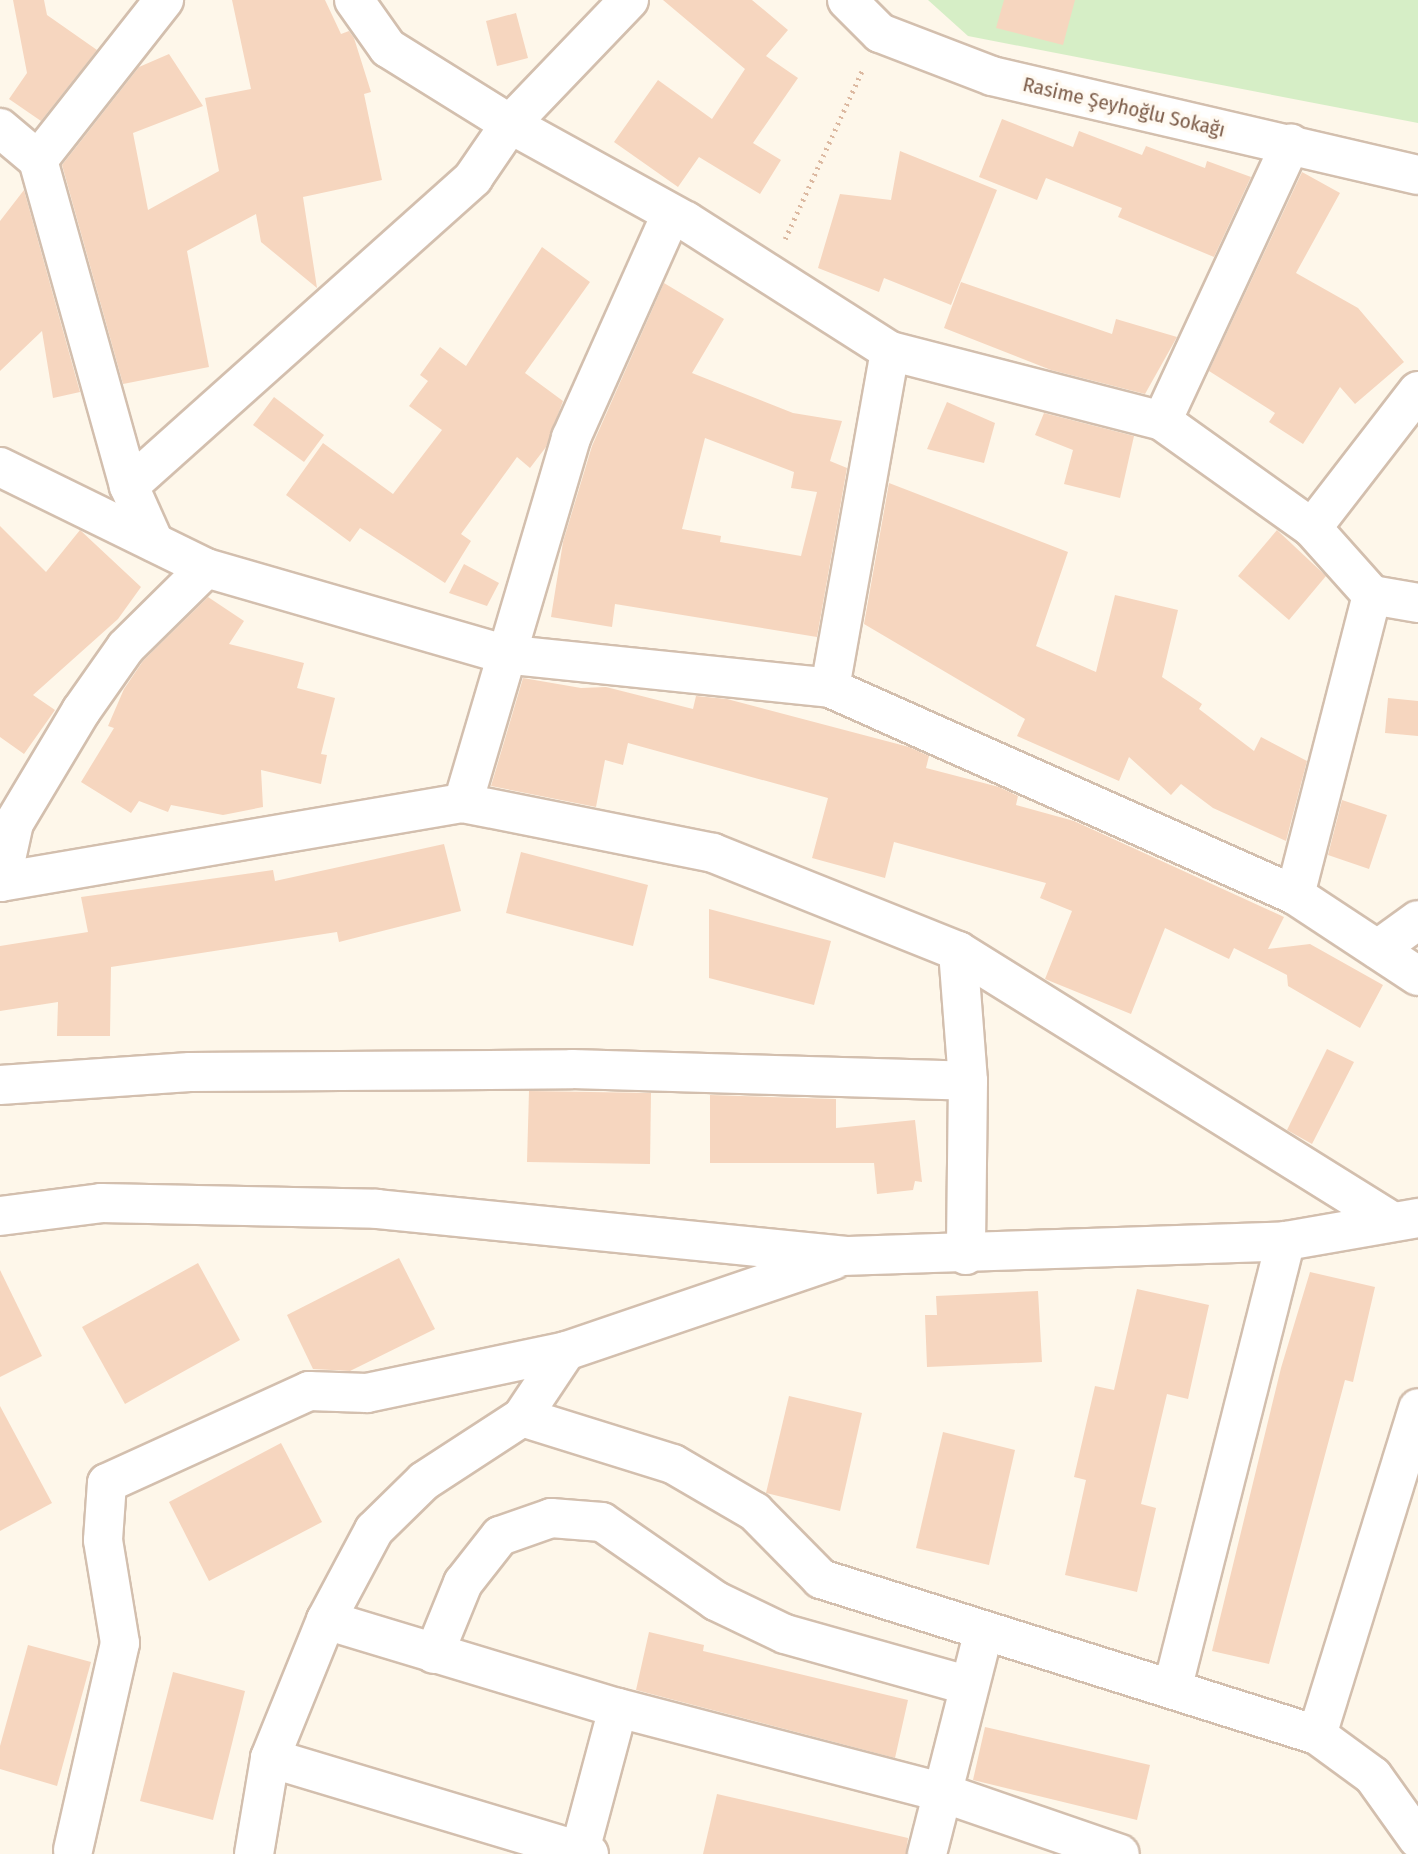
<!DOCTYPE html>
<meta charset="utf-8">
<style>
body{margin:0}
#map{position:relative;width:1418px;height:1854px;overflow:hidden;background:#fef7ea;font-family:"Fira Sans Condensed",sans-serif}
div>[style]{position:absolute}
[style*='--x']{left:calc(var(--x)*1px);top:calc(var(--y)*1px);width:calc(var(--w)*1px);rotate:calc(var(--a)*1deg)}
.green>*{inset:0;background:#d6eec6}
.building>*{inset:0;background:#f6d6bf}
.path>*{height:4.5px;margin-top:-2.25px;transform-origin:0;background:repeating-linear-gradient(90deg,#dcb9a1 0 2px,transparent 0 7px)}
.roads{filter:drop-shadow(2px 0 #d3bfae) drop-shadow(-2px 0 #d3bfae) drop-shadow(0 2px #d3bfae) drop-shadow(0 -2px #d3bfae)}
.minor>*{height:38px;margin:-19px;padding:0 19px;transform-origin:19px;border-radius:19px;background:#fff}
.tertiary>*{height:38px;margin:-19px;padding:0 19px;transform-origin:19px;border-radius:19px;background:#fff}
.secondary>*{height:38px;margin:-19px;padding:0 19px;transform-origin:19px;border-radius:19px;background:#fff}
span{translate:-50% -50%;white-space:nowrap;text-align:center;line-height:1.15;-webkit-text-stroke:7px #fffaf2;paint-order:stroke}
.street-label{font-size:21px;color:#7d5d4a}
</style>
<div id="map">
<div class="green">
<i style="clip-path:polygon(928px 0,1418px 0,1418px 123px,968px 36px)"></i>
</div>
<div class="building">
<i style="clip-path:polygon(13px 0,44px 0,47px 15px,97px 50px,41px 121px,9px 99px,27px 73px)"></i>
<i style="clip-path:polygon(232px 0,325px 0,341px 34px,349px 31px,354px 38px,371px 92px,364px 94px,382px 180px,303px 197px,317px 288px,261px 242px,256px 214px,187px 251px,209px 367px,123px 384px,62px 165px,139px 67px,169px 54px,203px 106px,133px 133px,148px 210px,219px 171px,205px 98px,251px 89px)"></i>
<i style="clip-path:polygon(663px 0,752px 0,788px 30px,766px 56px,798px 78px,753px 143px,781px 160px,760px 194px,699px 157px,678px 187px,614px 142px,658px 80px,712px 119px,745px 69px)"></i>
<i style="clip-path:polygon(1004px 0,1075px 0,1063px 45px,996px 28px)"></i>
<i style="clip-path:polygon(516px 13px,528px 58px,497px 66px,486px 21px)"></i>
<i style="clip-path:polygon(1002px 119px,1073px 147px,1079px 131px,1142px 155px,1146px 146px,1205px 168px,1207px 161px,1251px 177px,1214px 257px,1118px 217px,1122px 208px,1046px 178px,1037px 200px,979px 177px)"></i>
<i style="clip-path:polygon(900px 151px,997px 190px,951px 305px,884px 278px,879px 292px,818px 268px,840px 194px,891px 200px)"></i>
<i style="clip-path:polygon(1302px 172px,1340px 193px,1296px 273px,1358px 308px,1404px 362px,1355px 404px,1340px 387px,1303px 444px,1269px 422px,1275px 413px,1209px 371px)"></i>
<i style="clip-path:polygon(24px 190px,80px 392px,53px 398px,42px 331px,0 371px,0 221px)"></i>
<i style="clip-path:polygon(542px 247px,590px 282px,525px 373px,563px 401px,546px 447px,530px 468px,517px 457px,461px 534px,471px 541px,445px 583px,360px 528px,350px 542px,286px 495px,323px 443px,393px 494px,442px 430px,409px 406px,428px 381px,420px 375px,440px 347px,466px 366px)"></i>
<i style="clip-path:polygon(961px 282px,1112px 334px,1116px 319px,1177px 337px,1145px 394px,1051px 370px,944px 328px)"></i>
<i style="clip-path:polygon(evenodd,664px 283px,724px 319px,692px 373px,793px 413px,842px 421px,830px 461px,847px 468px,817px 637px,615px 604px,612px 627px,551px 617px,563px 542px,592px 446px,664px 283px,705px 438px,794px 472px,791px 488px,817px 492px,801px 556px,720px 542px,721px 536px,682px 529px,705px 438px)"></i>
<i style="clip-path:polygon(274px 397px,324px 435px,304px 462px,253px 425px)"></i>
<i style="clip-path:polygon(947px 402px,995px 423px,984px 463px,927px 449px)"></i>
<i style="clip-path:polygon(1044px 413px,1134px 436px,1120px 498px,1064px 484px,1073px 450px,1035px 435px)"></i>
<i style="clip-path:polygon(889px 483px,1068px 552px,1036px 646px,1096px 672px,1115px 595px,1178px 610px,1162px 677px,1202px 704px,1199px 709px,1254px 751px,1261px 737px,1307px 761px,1286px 841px,1213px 808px,1181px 784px,1171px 795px,1129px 757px,1119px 781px,1017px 736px,1025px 719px,864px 624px)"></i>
<i style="clip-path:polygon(0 526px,46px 572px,80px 530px,141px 587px,118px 619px,33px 695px,55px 710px,24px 754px,0 737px)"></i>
<i style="clip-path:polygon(1277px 530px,1326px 576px,1289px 620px,1238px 576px)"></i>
<i style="clip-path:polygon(464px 564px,499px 583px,487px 606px,449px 593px)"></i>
<i style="clip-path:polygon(208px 597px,244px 621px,229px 644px,304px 663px,297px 688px,335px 698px,321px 754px,327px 755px,321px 784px,261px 770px,263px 807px,223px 815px,171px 805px,168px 812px,139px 801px,131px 813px,81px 782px,114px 728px,108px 726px,124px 689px,143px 661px)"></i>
<i style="clip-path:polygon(523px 678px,581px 688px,606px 687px,693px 709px,696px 696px,727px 699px,909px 747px,929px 756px,926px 768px,999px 787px,1018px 796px,1016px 805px,1074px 821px,1284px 917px,1268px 949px,1310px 944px,1383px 985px,1360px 1028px,1288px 986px,1287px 975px,1234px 948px,1229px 959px,1165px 928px,1131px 1014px,1045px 979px,1072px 911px,1040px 898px,1046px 883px,894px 842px,885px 878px,812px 858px,828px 798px,628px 743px,623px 765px,605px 760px,596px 807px,491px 786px)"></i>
<i style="clip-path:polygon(1388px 698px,1418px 701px,1418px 736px,1385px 733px)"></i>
<i style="clip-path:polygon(1342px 800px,1387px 815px,1369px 869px,1328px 855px)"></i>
<i style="clip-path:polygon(444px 844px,461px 911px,339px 942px,337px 932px,111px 967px,110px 1036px,57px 1036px,58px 1002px,0 1011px,0 946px,88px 932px,81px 897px,273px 870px,275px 881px)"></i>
<i style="clip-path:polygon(521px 852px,648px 885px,633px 946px,506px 913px)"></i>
<i style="clip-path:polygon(709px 909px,831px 941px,814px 1005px,709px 978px)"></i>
<i style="clip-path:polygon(1327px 1049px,1354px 1062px,1312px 1144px,1287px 1130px)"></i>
<i style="clip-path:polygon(529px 1091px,651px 1093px,650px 1164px,527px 1162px)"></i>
<i style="clip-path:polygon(710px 1095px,836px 1099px,836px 1128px,915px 1120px,922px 1182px,915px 1181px,913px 1190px,877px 1194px,874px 1163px,710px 1163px)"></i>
<i style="clip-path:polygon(399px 1258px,435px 1329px,350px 1371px,313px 1369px,287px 1315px)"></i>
<i style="clip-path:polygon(198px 1263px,240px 1340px,125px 1404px,82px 1327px)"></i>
<i style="clip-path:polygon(0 1270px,42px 1356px,0 1377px)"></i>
<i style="clip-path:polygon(1310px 1272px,1375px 1287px,1353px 1382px,1345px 1380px,1269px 1664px,1212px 1651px,1281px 1368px)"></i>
<i style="clip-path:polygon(1137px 1289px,1209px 1305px,1188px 1399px,1167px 1394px,1141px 1504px,1156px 1508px,1137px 1592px,1065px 1575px,1086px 1480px,1074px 1477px,1095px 1386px,1114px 1390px)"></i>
<i style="clip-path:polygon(1038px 1291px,1042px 1362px,927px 1367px,925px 1315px,937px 1315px,936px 1296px)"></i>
<i style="clip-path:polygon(789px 1396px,862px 1413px,840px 1511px,766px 1493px)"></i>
<i style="clip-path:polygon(0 1406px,52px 1503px,0 1531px)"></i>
<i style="clip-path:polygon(943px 1432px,1015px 1450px,989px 1565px,916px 1548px)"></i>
<i style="clip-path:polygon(281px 1443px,322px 1522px,209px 1581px,169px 1502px)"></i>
<i style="clip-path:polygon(649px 1632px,704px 1645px,703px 1651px,908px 1700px,895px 1758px,636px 1690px)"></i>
<i style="clip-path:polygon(28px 1645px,91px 1662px,57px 1786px,0 1769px,0 1746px)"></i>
<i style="clip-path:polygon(173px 1672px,245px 1691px,213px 1820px,140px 1801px)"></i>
<i style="clip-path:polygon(985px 1727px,1150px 1765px,1137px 1820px,973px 1780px)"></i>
<i style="clip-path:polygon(717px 1794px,908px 1838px,906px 1854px,703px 1854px)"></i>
</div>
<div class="path">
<i style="--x:785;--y:239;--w:187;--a:-65.4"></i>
</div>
<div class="roads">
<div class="minor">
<i style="--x:354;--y:0;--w:59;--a:54.7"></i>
<i style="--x:388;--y:48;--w:144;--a:31.9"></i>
<i style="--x:510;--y:124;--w:201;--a:28.9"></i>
<i style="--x:686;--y:221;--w:242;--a:32.5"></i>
<i style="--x:890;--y:351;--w:281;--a:14.4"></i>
<i style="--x:1162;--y:421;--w:184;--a:35.5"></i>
<i style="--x:1312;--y:528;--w:90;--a:48.2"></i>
<i style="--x:1372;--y:595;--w:47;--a:9.9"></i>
<i style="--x:0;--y:128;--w:50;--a:40.1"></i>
<i style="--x:38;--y:160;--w:338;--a:74.4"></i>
<i style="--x:129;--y:486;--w:61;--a:65.9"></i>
<i style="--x:38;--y:160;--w:204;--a:-51.8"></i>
<i style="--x:1162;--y:421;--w:306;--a:-65.1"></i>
<i style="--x:129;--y:486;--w:462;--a:-41.8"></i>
<i style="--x:473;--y:178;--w:65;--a:-55.6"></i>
<i style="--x:510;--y:124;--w:172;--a:-46.2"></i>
<i style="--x:1312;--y:528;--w:173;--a:-52.3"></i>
<i style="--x:830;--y:688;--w:342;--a:-79.9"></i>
<i style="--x:463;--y:803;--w:381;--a:-73.5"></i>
<i style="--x:571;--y:438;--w:245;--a:-65.9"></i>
<i style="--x:0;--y:882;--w:470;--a:-9.7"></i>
<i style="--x:463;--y:803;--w:255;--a:11.3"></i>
<i style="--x:713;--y:853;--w:264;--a:21.8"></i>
<i style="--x:958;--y:951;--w:509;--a:31.91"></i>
<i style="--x:1;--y:882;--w:60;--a:-77.6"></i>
<i style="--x:14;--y:823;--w:131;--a:-59.1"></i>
<i style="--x:81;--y:711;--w:78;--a:-54.9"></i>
<i style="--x:126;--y:647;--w:112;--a:-44.6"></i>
<i style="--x:1295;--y:895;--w:310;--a:-75.6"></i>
<i style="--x:1378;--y:949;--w:49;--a:-35.9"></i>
<i style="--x:958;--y:951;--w:130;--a:85.6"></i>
<i style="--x:968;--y:1081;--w:174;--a:90.7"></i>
<i style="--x:0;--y:1085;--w:190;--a:-3.9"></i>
<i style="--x:190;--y:1072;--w:382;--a:-0.4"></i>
<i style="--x:572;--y:1069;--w:396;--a:1.7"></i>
<i style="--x:522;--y:1417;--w:158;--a:17.3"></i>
<i style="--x:673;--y:1464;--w:95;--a:30.3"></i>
<i style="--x:755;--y:1512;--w:94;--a:45.4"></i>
<i style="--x:821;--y:1579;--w:520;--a:17.46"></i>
<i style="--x:1317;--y:1735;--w:69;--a:36.2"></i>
<i style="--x:1373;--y:1776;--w:77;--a:54.5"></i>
<i style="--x:326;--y:1620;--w:305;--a:16.8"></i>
<i style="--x:618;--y:1708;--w:333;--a:14.6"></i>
<i style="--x:940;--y:1792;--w:190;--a:19"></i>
<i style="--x:434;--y:1654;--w:77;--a:-67.8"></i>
<i style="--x:463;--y:1583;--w:60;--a:-51.8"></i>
<i style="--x:500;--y:1536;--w:54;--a:-19.4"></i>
<i style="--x:551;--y:1518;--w:51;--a:4.5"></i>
<i style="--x:602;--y:1522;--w:139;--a:34.7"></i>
<i style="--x:716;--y:1601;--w:76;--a:25.6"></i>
<i style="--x:785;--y:1634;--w:188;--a:15.7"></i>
<i style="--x:1173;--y:1686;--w:459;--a:-75.8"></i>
<i style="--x:1317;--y:1735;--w:342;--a:-72.8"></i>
<i style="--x:270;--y:1758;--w:333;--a:16.7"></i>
<i style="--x:73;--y:1850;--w:212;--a:-77.2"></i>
<i style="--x:120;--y:1643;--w:104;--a:-99.4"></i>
<i style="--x:103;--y:1540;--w:57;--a:-86"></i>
<i style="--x:107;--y:1483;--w:222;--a:-24.5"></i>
<i style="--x:309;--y:1391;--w:58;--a:2"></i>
<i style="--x:367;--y:1393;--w:203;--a:-11.9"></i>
<i style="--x:579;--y:1854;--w:151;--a:-75"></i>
<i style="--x:927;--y:1854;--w:230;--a:-75.7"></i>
</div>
<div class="tertiary">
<i style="--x:0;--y:467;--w:229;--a:26.1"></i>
<i style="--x:206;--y:568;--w:309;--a:16.1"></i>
<i style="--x:503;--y:654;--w:329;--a:5.9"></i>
<i style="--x:830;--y:688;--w:509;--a:24"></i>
<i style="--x:1295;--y:895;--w:147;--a:33.4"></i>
<i style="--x:0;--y:1216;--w:102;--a:-7.3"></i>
<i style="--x:101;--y:1203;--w:276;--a:1.2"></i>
<i style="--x:377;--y:1209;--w:470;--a:5.7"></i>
<i style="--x:845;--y:1256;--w:441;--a:-1.9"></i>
<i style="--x:1286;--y:1241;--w:134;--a:-9.9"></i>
<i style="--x:254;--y:1854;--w:97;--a:-80.5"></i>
<i style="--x:270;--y:1758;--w:149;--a:-67.9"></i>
<i style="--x:326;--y:1620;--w:102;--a:-61.9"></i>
<i style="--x:374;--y:1530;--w:70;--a:-44.4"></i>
<i style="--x:424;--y:1481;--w:117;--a:-33.1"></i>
<i style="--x:522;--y:1417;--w:79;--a:-56.3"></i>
<i style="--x:566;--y:1351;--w:283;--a:-18.8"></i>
</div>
<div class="secondary">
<i style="--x:847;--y:0;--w:47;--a:45"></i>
<i style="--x:880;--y:33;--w:120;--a:21"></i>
<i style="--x:992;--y:76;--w:437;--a:13.1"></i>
</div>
</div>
<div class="street-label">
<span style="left:1124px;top:107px;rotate:13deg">Rasime Şeyhoğlu Sokağı</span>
</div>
</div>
